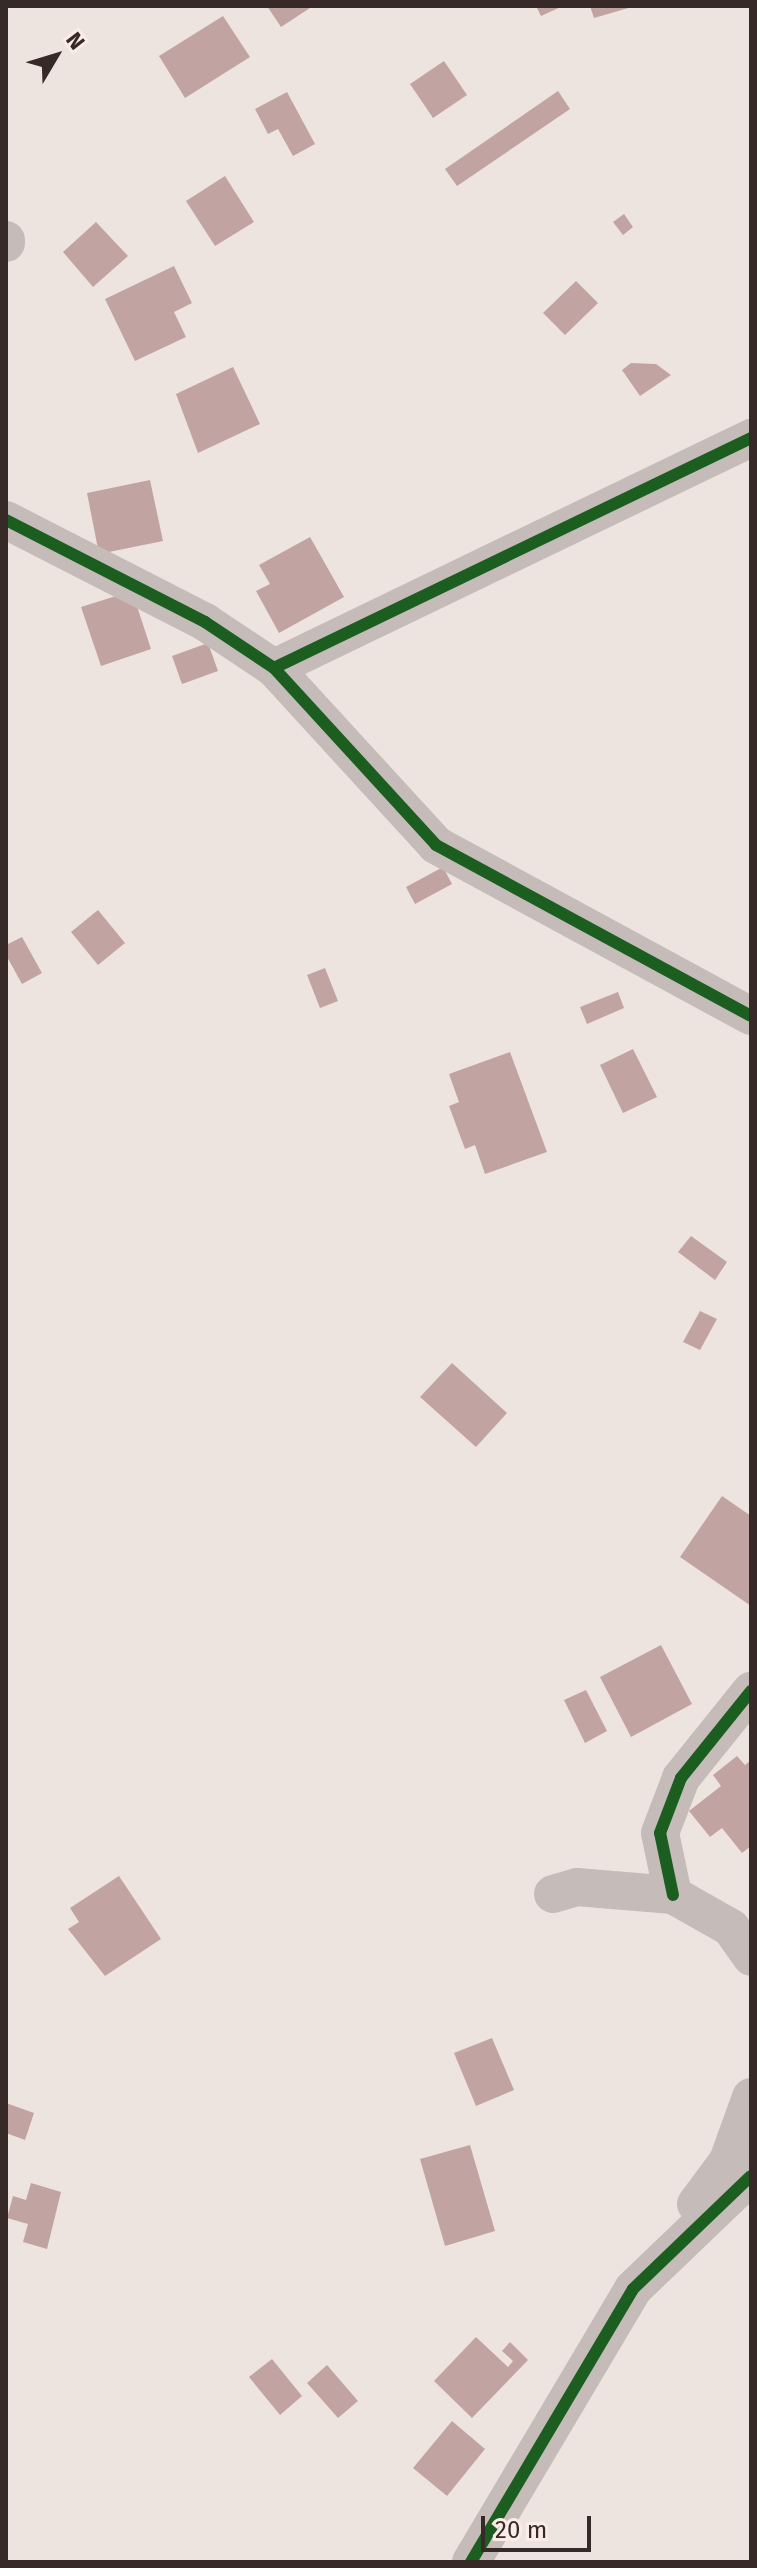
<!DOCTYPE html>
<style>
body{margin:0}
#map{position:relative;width:757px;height:2568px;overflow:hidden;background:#ede4e0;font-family:"Fira Sans",sans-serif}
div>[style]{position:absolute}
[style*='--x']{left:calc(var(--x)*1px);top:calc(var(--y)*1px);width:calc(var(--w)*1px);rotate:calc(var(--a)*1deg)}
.building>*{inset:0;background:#c1a4a1}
.minor>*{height:38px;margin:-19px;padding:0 19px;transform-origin:19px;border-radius:19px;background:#c5bcb9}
.cycleway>*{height:12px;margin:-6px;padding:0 6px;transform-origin:6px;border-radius:6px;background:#1b5e20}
span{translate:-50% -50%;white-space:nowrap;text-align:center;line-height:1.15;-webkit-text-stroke:8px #faede7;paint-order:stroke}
.frame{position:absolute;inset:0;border:8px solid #362927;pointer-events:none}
.north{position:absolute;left:16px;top:16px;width:80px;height:80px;-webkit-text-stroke:6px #faede7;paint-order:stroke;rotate:52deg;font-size:22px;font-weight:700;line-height:32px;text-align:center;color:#362927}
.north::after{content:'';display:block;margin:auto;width:28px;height:36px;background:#362927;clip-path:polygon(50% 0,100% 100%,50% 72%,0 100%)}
.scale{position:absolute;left:481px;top:2516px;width:110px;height:36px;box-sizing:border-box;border:4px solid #362927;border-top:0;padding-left:10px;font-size:24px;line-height:28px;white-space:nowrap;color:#362927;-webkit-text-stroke:6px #faede7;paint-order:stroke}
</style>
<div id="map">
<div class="building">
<i style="clip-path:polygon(267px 6px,313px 6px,281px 27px)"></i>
<i style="clip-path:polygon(536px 6px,563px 6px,541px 16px)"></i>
<i style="clip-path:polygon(590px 6px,632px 6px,632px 7px,594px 18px)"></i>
<i style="clip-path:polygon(223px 16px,250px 57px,185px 98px,159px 56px)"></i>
<i style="clip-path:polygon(444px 61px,467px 95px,433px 118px,410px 84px)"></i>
<i style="clip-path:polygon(558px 91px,570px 109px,457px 186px,445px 169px)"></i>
<i style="clip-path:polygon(287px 92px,315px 144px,293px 156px,278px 129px,268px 134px,255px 109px)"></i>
<i style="clip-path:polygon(225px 176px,254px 222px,215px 246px,186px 201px)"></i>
<i style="clip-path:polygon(624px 214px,633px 227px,623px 235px,613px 222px)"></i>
<i style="clip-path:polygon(96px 222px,128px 256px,93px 287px,63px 252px)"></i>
<i style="clip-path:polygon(174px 266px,192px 303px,174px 312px,186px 337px,135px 361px,105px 299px)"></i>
<i style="clip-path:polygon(576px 281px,598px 303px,565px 335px,543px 313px)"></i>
<i style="clip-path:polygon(631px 363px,656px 364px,671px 375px,640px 396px,622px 370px)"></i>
<i style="clip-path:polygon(233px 367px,260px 424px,198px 453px,176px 394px)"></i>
<i style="clip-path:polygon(150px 480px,163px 541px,99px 554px,87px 493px)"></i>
<i style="clip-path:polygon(310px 537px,344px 597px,279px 633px,256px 591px,270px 584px,259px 565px)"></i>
<i style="clip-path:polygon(132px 591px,151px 649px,101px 666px,81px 607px)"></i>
<i style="clip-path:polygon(208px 643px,218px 671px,182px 684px,172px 656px)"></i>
<i style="clip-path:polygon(443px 867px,452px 884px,415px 904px,406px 887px)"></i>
<i style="clip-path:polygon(98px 910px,125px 943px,98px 965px,71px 932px)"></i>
<i style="clip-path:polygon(22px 937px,42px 973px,22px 984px,6px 955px,6px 945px)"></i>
<i style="clip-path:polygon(325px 968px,338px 1001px,320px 1008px,307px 975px)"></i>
<i style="clip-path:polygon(618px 992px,624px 1008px,587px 1024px,580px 1007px)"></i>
<i style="clip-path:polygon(633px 1049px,657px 1097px,623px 1113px,600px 1065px)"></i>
<i style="clip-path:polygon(510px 1052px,547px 1152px,485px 1174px,475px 1145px,465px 1149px,449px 1106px,459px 1102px,449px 1074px)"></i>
<i style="clip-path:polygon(691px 1236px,727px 1262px,715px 1280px,678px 1252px)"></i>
<i style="clip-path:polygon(700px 1311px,717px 1319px,700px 1350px,683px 1342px)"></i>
<i style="clip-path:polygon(452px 1363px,507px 1413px,476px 1447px,420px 1397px)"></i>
<i style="clip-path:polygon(722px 1496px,751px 1516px,751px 1606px,680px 1557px)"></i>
<i style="clip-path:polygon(661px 1645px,692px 1704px,631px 1737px,600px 1677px)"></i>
<i style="clip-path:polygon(586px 1690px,607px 1731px,585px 1743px,564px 1700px)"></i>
<i style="clip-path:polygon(737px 1756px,745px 1765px,751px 1760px,751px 1846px,742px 1853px,722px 1828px,710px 1837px,689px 1811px,721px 1786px,713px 1775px)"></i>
<i style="clip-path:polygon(119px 1876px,161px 1939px,105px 1976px,68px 1929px,79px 1922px,70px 1908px)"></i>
<i style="clip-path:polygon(492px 2038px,514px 2090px,476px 2106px,454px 2053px)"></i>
<i style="clip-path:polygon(6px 2103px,34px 2113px,25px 2140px,6px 2133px)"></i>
<i style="clip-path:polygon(470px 2145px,495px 2231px,445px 2246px,420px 2159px)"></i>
<i style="clip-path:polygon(31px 2183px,61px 2192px,47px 2249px,23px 2242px,28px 2224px,7px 2218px,13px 2196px,26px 2200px)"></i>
<i style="clip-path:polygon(476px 2337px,508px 2367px,513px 2361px,502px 2351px,510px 2342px,528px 2360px,472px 2418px,434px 2381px)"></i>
<i style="clip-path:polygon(272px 2359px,302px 2396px,280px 2415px,249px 2377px)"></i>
<i style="clip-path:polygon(327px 2365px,358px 2401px,338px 2418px,307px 2383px)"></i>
<i style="clip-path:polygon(452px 2421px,485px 2449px,447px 2496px,413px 2468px)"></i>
</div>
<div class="minor">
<i style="--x:6;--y:240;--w:3;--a:90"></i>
<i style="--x:6;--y:520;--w:224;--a:27.1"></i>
<i style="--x:205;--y:622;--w:83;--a:33.7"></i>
<i style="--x:274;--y:668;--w:240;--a:47.5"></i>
<i style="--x:436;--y:845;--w:358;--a:28.5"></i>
<i style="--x:274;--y:668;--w:530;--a:-25.74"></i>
<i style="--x:553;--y:1894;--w:25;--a:-16"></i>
<i style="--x:577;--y:1887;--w:96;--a:4.8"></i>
<i style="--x:673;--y:1895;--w:67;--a:29.6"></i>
<i style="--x:731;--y:1928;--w:35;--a:55"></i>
<i style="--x:673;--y:1895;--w:63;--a:-101.8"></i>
<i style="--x:660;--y:1833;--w:59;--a:-69.1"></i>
<i style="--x:681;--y:1778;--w:112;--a:-51.2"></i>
<i style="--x:696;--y:2204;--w:54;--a:-53.3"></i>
<i style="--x:728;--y:2161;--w:68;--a:-70.2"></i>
<i style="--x:471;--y:2562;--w:317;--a:-59.3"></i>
<i style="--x:633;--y:2289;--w:163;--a:-43.8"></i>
</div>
<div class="cycleway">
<i style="--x:6;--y:520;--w:224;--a:27.1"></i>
<i style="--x:205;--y:622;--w:83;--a:33.7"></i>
<i style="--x:274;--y:668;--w:240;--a:47.5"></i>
<i style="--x:436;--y:845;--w:358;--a:28.5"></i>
<i style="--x:274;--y:668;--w:530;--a:-25.74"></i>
<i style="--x:673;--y:1895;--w:63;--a:-101.8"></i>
<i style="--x:660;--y:1833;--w:59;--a:-69.1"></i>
<i style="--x:681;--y:1778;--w:112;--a:-51.2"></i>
<i style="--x:471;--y:2562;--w:317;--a:-59.3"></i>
<i style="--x:633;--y:2289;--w:163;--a:-43.8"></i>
</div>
<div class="frame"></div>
<div class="north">N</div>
<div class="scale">20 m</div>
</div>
